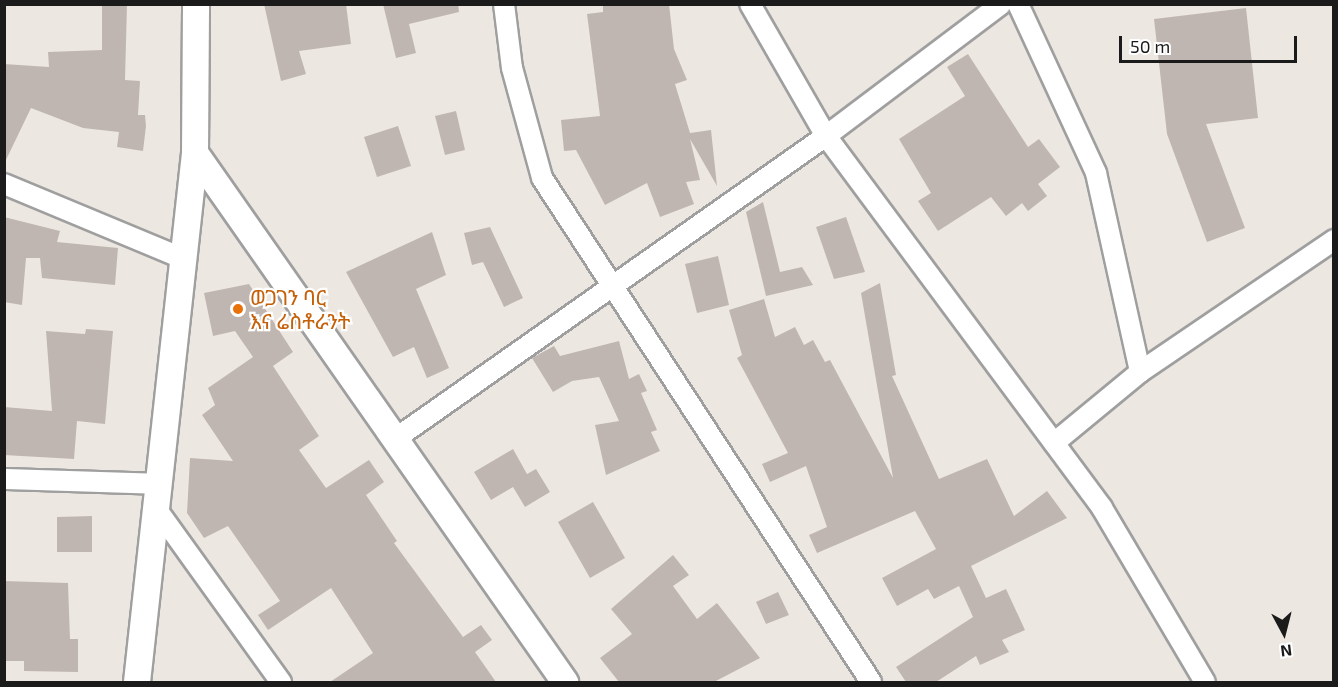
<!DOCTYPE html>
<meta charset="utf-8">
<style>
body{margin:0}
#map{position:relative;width:1338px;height:687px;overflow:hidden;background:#ece7e1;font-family:"Exo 2","Noto Sans Ethiopic",sans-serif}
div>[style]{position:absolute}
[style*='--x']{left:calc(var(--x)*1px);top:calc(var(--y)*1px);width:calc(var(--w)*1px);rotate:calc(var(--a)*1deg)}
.building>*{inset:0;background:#c0b6b1}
.roads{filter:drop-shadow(2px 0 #9f9f9f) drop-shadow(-2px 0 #9f9f9f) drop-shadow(0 2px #9f9f9f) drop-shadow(0 -2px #9f9f9f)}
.minor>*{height:20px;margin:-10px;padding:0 10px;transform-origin:10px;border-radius:10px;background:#fff}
.tertiary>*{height:26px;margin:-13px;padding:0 13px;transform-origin:13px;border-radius:13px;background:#fff}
.dots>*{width:16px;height:16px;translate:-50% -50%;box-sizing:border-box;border:3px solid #fff;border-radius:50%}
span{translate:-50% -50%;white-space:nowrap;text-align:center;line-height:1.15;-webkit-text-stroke:4.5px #fff;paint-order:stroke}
.food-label{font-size:21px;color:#c56008}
.left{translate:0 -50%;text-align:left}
.frame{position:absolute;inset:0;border:6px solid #1b1b1b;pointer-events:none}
.north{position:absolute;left:1254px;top:603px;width:60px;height:60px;-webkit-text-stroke:4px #fff;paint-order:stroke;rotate:173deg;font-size:16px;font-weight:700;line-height:24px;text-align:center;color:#1b1b1b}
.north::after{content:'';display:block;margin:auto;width:21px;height:27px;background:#1b1b1b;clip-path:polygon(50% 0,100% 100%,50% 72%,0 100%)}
.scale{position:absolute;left:1119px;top:36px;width:178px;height:27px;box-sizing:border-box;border:3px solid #1b1b1b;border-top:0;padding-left:8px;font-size:18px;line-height:21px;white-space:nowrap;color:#1b1b1b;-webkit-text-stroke:4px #fff;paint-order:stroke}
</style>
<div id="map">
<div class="building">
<i style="clip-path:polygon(102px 4px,127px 4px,125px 80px,140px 81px,138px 115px,145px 115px,146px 126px,143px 151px,117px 147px,119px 132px,83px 128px,31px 108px,4px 164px,4px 64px,49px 67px,48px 52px,102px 50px)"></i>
<i style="clip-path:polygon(264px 4px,346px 4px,351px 44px,299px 51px,306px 74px,281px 81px)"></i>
<i style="clip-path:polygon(383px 4px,458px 4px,459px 12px,409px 24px,416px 53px,396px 58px)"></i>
<i style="clip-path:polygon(603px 4px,669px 4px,674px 49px,687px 80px,675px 84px,690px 133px,711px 130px,717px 186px,690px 139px,700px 180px,686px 182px,694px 204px,660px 217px,647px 183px,605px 205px,576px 150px,564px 151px,561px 120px,600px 116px,587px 14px,603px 12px)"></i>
<i style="clip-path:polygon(1246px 8px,1258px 118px,1206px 124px,1245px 228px,1207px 242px,1167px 134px,1154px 19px)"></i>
<i style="clip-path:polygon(968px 54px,1028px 147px,1039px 139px,1060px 167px,1038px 184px,1047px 196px,1028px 211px,1022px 203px,1006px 216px,991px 197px,938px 231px,918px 201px,931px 193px,899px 139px,965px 96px,947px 67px)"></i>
<i style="clip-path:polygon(456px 111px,465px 150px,445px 155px,435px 116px)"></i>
<i style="clip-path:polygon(398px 126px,411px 166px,377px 177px,364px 137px)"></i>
<i style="clip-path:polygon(763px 202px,780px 272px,802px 267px,813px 285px,766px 296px,746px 212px)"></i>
<i style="clip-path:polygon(4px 217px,60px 231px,57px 242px,118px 248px,115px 285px,42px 278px,40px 258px,26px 258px,22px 305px,4px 302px)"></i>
<i style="clip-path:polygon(846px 217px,865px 272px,834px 279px,816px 227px)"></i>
<i style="clip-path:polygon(490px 227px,523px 298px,504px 307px,483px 262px,472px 265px,464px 233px)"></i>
<i style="clip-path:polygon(432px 232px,446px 275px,416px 289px,449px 368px,427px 378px,414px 347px,393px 357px,346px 272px)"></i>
<i style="clip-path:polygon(718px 256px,729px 305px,697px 313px,685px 264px)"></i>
<i style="clip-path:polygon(880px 283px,896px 375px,892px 376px,939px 479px,987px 459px,1014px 516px,1047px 491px,1067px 518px,971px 566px,986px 598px,1006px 589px,1025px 630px,1002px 640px,1009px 652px,980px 665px,976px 656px,936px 682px,906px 682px,896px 667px,973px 617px,959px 586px,934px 599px,928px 589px,897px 606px,882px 578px,936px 549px,915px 511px,817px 553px,809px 535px,827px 527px,806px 466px,770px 482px,762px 464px,788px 453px,737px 358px,742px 355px,729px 310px,764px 299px,775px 337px,795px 327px,804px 345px,813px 340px,825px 362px,830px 360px,893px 478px,861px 293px)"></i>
<i style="clip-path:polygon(249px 284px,293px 352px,273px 366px,319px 436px,299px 450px,326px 488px,369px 460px,384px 482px,366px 495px,397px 541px,394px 543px,463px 637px,481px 625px,492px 640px,475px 652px,496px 682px,330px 682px,373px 653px,331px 588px,268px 630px,258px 615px,280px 601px,228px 526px,204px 538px,187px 513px,190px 458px,233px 461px,202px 415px,215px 405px,208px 388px,253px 357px,235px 331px,213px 336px,204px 293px)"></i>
<i style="clip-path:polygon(86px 329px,113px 331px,105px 424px,77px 421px,74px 459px,4px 455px,4px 407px,52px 411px,46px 331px,85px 334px)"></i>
<i style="clip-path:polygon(619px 341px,629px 379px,639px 374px,647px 391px,641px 393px,657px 430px,651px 432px,660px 451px,606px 475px,595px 425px,619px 421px,599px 377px,572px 381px,553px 392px,532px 358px,554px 346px,560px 356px)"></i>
<i style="clip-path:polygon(513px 449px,527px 474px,536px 469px,550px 492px,525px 507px,513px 487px,491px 500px,474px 472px)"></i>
<i style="clip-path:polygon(593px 502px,625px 558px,590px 578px,558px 522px)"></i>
<i style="clip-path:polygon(92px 516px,92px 552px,57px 552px,57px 517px)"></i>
<i style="clip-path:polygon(673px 555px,689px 575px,673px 586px,697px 619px,717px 603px,760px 658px,714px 682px,619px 682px,600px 658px,632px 634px,611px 609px)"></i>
<i style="clip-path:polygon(4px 581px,68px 583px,70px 639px,78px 639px,78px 672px,24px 671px,24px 661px,4px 661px)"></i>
<i style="clip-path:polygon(778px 592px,789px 615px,766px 624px,756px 602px)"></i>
</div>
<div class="roads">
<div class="minor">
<i style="--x:504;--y:4;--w:64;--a:82.9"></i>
<i style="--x:512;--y:68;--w:114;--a:74.7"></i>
<i style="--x:542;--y:178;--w:602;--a:56.86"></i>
<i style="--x:750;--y:4;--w:152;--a:60.1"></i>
<i style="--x:826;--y:136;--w:463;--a:53.4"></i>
<i style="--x:1102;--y:508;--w:202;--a:59.4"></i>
<i style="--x:1018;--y:4;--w:186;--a:65.2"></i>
<i style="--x:1096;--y:173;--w:204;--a:77.5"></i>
<i style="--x:4;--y:184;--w:195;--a:22.6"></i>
<i style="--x:395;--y:439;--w:527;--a:-35.11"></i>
<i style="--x:826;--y:136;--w:219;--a:-37"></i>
<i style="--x:1054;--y:443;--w:112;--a:-39.5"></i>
<i style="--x:1140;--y:372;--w:235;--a:-34.2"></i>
<i style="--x:4;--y:479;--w:157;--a:1.8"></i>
<i style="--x:158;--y:511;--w:211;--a:54.3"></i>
</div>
<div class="tertiary">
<i style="--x:195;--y:153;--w:646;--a:55.03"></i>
<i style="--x:137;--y:682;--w:532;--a:-83.74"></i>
<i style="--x:195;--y:153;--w:149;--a:-89.6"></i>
</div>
</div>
<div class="dots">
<i style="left:238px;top:309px;background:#e8710a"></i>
</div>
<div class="food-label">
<span class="left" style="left:250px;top:309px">ወጋገን ባር<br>እና ሬስቶራንት</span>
</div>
<div class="frame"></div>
<div class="north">N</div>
<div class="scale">50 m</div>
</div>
